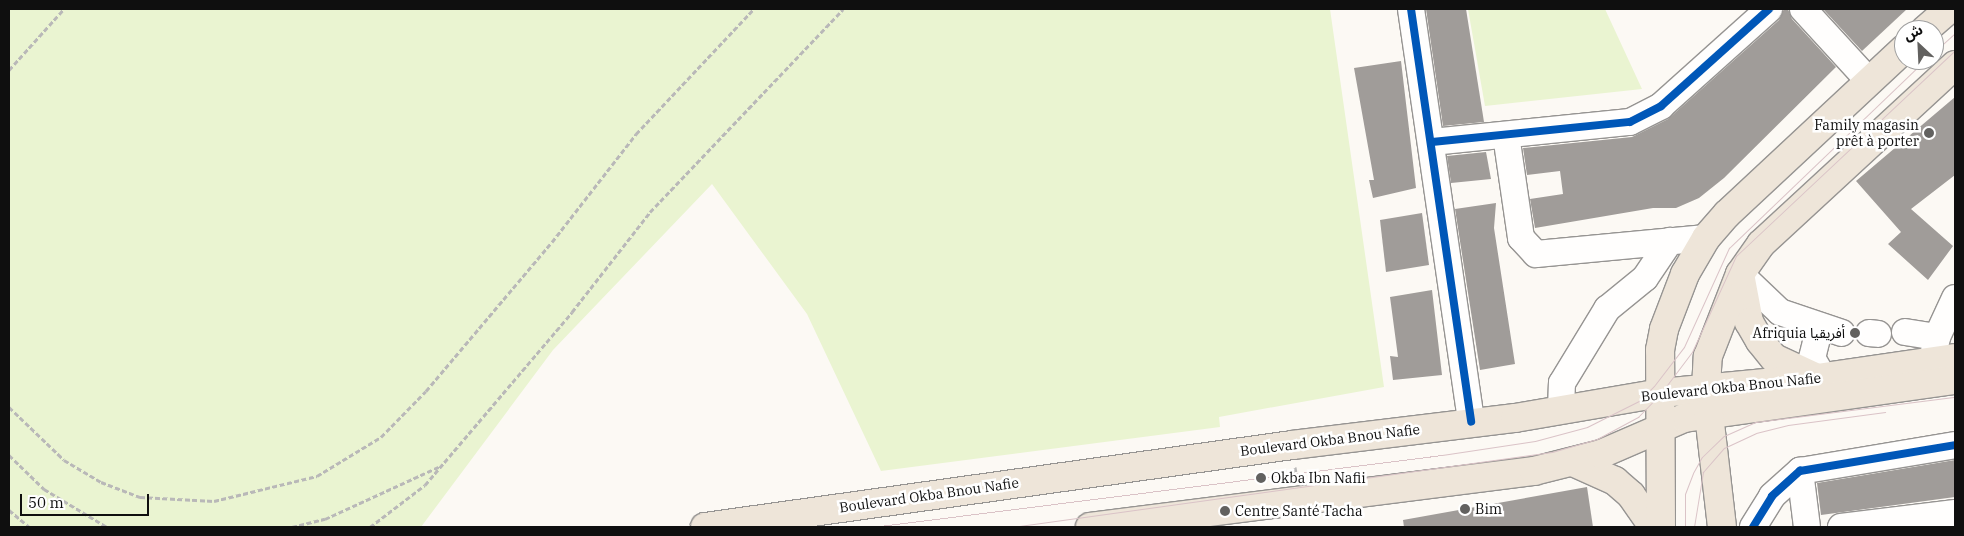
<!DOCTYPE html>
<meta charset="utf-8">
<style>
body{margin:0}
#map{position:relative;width:1964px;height:536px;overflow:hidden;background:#fcf9f4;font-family:"IBM Plex Serif","Noto Sans Arabic",serif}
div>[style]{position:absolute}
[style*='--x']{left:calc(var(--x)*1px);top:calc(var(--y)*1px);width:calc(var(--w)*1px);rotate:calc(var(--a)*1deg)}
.green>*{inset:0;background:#eaf4d1}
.building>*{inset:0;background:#a09c99}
.path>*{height:3px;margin-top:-1.5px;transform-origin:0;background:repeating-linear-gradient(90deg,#b9b8b8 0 5px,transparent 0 7.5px)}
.roads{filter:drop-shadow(1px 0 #969492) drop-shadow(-1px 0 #969492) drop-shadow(0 1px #969492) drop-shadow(0 -1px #969492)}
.minor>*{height:26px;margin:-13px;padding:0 13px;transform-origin:13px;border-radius:13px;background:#fffefd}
.major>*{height:28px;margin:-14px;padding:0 14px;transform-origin:14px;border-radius:14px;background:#eee5d9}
.tram>*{height:1px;margin:-0.5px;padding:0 0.5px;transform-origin:0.5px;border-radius:0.5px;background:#dac3c7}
.cycleway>*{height:8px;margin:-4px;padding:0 4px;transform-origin:4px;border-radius:4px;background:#0057b8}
.dots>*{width:14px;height:14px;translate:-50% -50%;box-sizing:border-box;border:2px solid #fff;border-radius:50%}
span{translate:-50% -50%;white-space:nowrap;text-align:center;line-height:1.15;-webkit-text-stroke:5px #fff;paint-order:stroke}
.poi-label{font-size:14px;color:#0f0f0f}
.right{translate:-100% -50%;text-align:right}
.left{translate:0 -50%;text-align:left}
.street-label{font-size:14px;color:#0f0f0f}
.frame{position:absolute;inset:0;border:10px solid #0f0f0f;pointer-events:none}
.north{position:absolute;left:1894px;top:20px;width:50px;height:50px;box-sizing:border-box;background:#fff;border:1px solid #9f9f9f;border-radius:50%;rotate:335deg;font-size:14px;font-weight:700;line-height:20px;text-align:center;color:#0f0f0f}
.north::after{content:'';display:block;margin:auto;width:18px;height:22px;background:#62615f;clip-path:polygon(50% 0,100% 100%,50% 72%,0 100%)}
.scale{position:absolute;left:20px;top:494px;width:129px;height:22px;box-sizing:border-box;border:2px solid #0f0f0f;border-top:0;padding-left:6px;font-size:15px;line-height:18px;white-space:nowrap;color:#0f0f0f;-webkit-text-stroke:4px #fff;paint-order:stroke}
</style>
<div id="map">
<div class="green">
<i style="clip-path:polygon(9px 9px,1330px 9px,1384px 387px,1219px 417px,1220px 427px,881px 471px,807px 314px,712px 184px,553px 350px,421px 527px,9px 527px)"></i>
<i style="clip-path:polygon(1468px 9px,1605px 9px,1642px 89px,1485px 106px)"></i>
</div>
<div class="building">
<i style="clip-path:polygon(1426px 9px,1466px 9px,1484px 122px,1443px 126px)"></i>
<i style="clip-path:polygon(1784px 9px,1788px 9px,1792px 19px,1836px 67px,1724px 178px,1699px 198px,1676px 208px,1653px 208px,1535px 228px,1530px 199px,1563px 194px,1560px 171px,1527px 175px,1523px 148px,1632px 137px,1668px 119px,1779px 20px)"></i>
<i style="clip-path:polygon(1823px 9px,1907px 9px,1862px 51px)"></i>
<i style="clip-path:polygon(1401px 61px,1416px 188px,1373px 198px,1369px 180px,1374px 180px,1354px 68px)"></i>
<i style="clip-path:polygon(1955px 97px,1955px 175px,1911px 209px,1953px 246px,1928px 280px,1888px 244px,1901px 232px,1856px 181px)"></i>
<i style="clip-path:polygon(1486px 152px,1491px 179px,1451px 183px,1447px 156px)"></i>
<i style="clip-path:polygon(1496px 203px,1494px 228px,1515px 364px,1480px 370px,1455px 209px)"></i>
<i style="clip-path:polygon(1422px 213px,1429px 265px,1386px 272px,1380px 220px)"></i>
<i style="clip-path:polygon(1432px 290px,1442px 375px,1393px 380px,1390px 356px,1398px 357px,1390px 297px)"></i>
<i style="clip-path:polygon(1955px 460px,1955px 497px,1821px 515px,1817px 483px)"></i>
<i style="clip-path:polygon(1587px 487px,1593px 527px,1404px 527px,1403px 520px)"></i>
</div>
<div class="path">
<i style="--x:9;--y:70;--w:82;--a:-48"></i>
<i style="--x:9;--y:407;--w:76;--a:43.9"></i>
<i style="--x:64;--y:460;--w:43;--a:30.7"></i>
<i style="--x:101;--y:482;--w:42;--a:21"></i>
<i style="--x:140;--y:497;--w:74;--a:3.1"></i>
<i style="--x:214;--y:501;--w:106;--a:-13.6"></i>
<i style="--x:317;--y:476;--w:75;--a:-31.4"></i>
<i style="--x:381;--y:437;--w:64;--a:-45.6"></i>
<i style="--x:426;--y:391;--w:195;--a:-49.8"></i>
<i style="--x:552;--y:242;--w:137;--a:-52.1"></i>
<i style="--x:636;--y:134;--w:172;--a:-46.7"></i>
<i style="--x:9;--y:455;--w:49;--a:44.2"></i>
<i style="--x:44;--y:489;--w:74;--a:31.1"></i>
<i style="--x:1295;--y:467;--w:13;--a:81"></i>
<i style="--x:9;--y:510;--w:26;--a:40"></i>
<i style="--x:292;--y:527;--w:34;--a:-14"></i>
<i style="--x:325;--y:519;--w:128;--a:-24.6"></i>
<i style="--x:370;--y:527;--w:69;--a:-37.4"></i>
<i style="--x:425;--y:485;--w:227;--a:-49.6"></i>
<i style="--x:572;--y:312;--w:127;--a:-52"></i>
<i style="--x:650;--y:212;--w:280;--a:-46.4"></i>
</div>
<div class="roads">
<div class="minor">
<i style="--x:1411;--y:9;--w:417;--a:81.7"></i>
<i style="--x:1803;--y:9;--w:96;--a:47.5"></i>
<i style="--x:1506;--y:135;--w:104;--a:81.7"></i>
<i style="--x:1521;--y:238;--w:22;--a:47"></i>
<i style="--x:1536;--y:254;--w:171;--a:-5.4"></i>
<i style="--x:1432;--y:142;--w:199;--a:-5.8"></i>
<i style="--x:1630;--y:122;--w:35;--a:-27"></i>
<i style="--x:1661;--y:106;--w:145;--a:-41.9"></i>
<i style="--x:1740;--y:274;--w:55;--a:43.5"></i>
<i style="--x:1780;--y:312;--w:65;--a:18.7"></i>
<i style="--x:1820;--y:326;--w:33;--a:104"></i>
<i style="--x:1812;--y:358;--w:22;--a:60"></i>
<i style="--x:1905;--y:332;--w:32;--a:9"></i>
<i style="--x:1869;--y:333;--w:9;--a:6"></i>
<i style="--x:1932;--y:361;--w:25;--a:-78"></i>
<i style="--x:1937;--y:337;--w:43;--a:-65.2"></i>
<i style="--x:1561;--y:410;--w:27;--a:-88"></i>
<i style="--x:1562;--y:383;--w:87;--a:-58.7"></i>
<i style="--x:1607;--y:309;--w:49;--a:-39.2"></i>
<i style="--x:1645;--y:278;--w:45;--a:-56"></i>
<i style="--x:1800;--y:471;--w:56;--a:82.9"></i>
<i style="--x:1753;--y:527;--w:36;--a:-58"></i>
<i style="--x:1772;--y:496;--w:38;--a:-42"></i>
<i style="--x:1800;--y:471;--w:157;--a:-9.5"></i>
<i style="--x:1841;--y:527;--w:115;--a:-7"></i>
</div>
<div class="major">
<i style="--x:1925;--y:30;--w:32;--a:-41"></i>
<i style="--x:1740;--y:274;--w:49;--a:79.4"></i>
<i style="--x:1749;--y:322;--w:22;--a:60"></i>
<i style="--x:1760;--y:341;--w:22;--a:51"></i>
<i style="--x:1774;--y:358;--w:45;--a:24.9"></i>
<i style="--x:1575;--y:463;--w:44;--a:24.2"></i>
<i style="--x:1615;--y:481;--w:21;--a:41"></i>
<i style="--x:1631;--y:495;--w:39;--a:55"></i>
<i style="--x:705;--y:527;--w:593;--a:-7.95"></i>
<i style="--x:1292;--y:445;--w:225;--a:-6.9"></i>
<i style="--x:1515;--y:418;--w:148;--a:-9.7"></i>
<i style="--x:1661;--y:393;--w:157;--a:-5.5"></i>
<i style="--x:1817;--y:378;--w:139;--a:-8.2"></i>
<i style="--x:1090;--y:527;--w:448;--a:-7.2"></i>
<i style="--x:1534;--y:471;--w:69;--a:-14.2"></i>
<i style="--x:1601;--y:454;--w:90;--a:-23.4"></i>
<i style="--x:1684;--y:418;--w:274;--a:-8"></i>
<i style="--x:1661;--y:527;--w:177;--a:-90.3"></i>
<i style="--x:1660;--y:350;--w:21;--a:-79"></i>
<i style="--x:1664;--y:329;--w:59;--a:-69.1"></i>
<i style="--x:1685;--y:274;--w:42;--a:-59.7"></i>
<i style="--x:1706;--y:238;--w:32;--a:-49"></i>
<i style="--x:1727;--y:214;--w:242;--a:-43"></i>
<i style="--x:1722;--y:527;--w:139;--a:-96.6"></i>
<i style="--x:1706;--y:389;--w:33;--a:-87"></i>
<i style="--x:1708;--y:356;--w:88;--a:-68.7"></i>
<i style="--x:1740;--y:274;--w:37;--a:-55"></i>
<i style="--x:1761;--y:244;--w:264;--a:-42.7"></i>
</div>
</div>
<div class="tram">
<i style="--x:1934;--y:52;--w:28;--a:-42"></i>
<i style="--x:872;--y:527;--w:575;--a:-7.2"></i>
<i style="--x:1442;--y:455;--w:94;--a:-8.6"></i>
<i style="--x:1535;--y:441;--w:54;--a:-15.1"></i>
<i style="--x:1587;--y:427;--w:58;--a:-26.6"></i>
<i style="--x:1639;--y:401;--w:21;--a:-45"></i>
<i style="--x:1654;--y:386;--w:49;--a:-52.4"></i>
<i style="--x:1684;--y:347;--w:109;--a:-65.6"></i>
<i style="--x:1729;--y:248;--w:272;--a:-43.8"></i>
<i style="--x:1012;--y:527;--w:545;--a:-7.91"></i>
<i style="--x:1552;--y:452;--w:47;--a:-16.1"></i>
<i style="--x:1597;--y:439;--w:47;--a:-28.2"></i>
<i style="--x:1638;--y:417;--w:33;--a:-46"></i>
<i style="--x:1661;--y:393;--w:51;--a:-52.9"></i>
<i style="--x:1692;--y:352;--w:106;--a:-65.4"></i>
<i style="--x:1736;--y:256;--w:301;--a:-43.2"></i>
<i style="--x:1685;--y:527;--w:33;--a:-90"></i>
<i style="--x:1685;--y:494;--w:22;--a:-69"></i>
<i style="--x:1693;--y:473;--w:18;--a:-61"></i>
<i style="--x:1702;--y:457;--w:30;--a:-44"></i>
<i style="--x:1724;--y:436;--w:35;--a:-24"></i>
<i style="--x:1756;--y:422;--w:201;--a:-7.2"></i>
<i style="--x:1694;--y:527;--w:56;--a:-80.7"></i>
<i style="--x:1703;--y:472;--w:32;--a:-49"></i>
<i style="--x:1724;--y:448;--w:35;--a:-25"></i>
<i style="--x:1756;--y:433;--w:33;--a:-14"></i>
<i style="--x:1788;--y:425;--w:98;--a:-7.6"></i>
</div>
<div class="cycleway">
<i style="--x:1411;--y:9;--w:417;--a:81.7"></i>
<i style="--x:1432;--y:142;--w:199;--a:-5.8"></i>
<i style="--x:1630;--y:122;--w:35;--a:-27"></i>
<i style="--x:1661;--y:106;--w:145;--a:-41.9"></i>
<i style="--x:1753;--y:527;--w:36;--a:-58"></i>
<i style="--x:1772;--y:496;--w:38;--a:-42"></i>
<i style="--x:1800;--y:471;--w:157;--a:-9.5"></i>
</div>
<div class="dots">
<i style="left:1929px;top:133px;background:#62615f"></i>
<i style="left:1855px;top:333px;background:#62615f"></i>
<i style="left:1261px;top:478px;background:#62615f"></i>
<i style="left:1465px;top:509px;background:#62615f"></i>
<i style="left:1225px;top:511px;background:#62615f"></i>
</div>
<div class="poi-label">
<span class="right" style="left:1919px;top:133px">Family magasin<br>prêt à porter</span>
<span class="right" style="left:1845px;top:333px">Afriquia أفريقيا</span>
<span class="left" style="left:1271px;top:478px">Okba Ibn Nafii</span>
<span class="left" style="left:1475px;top:509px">Bim</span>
<span class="left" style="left:1235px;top:511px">Centre Santé Tacha</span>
</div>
<div class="street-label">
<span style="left:1731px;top:387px;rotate:-6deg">Boulevard Okba Bnou Nafie</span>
<span style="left:1330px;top:440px;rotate:-7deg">Boulevard Okba Bnou Nafie</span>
<span style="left:929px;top:495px;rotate:-8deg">Boulevard Okba Bnou Nafie</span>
</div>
<div class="frame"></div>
<div class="north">ش</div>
<div class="scale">50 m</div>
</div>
